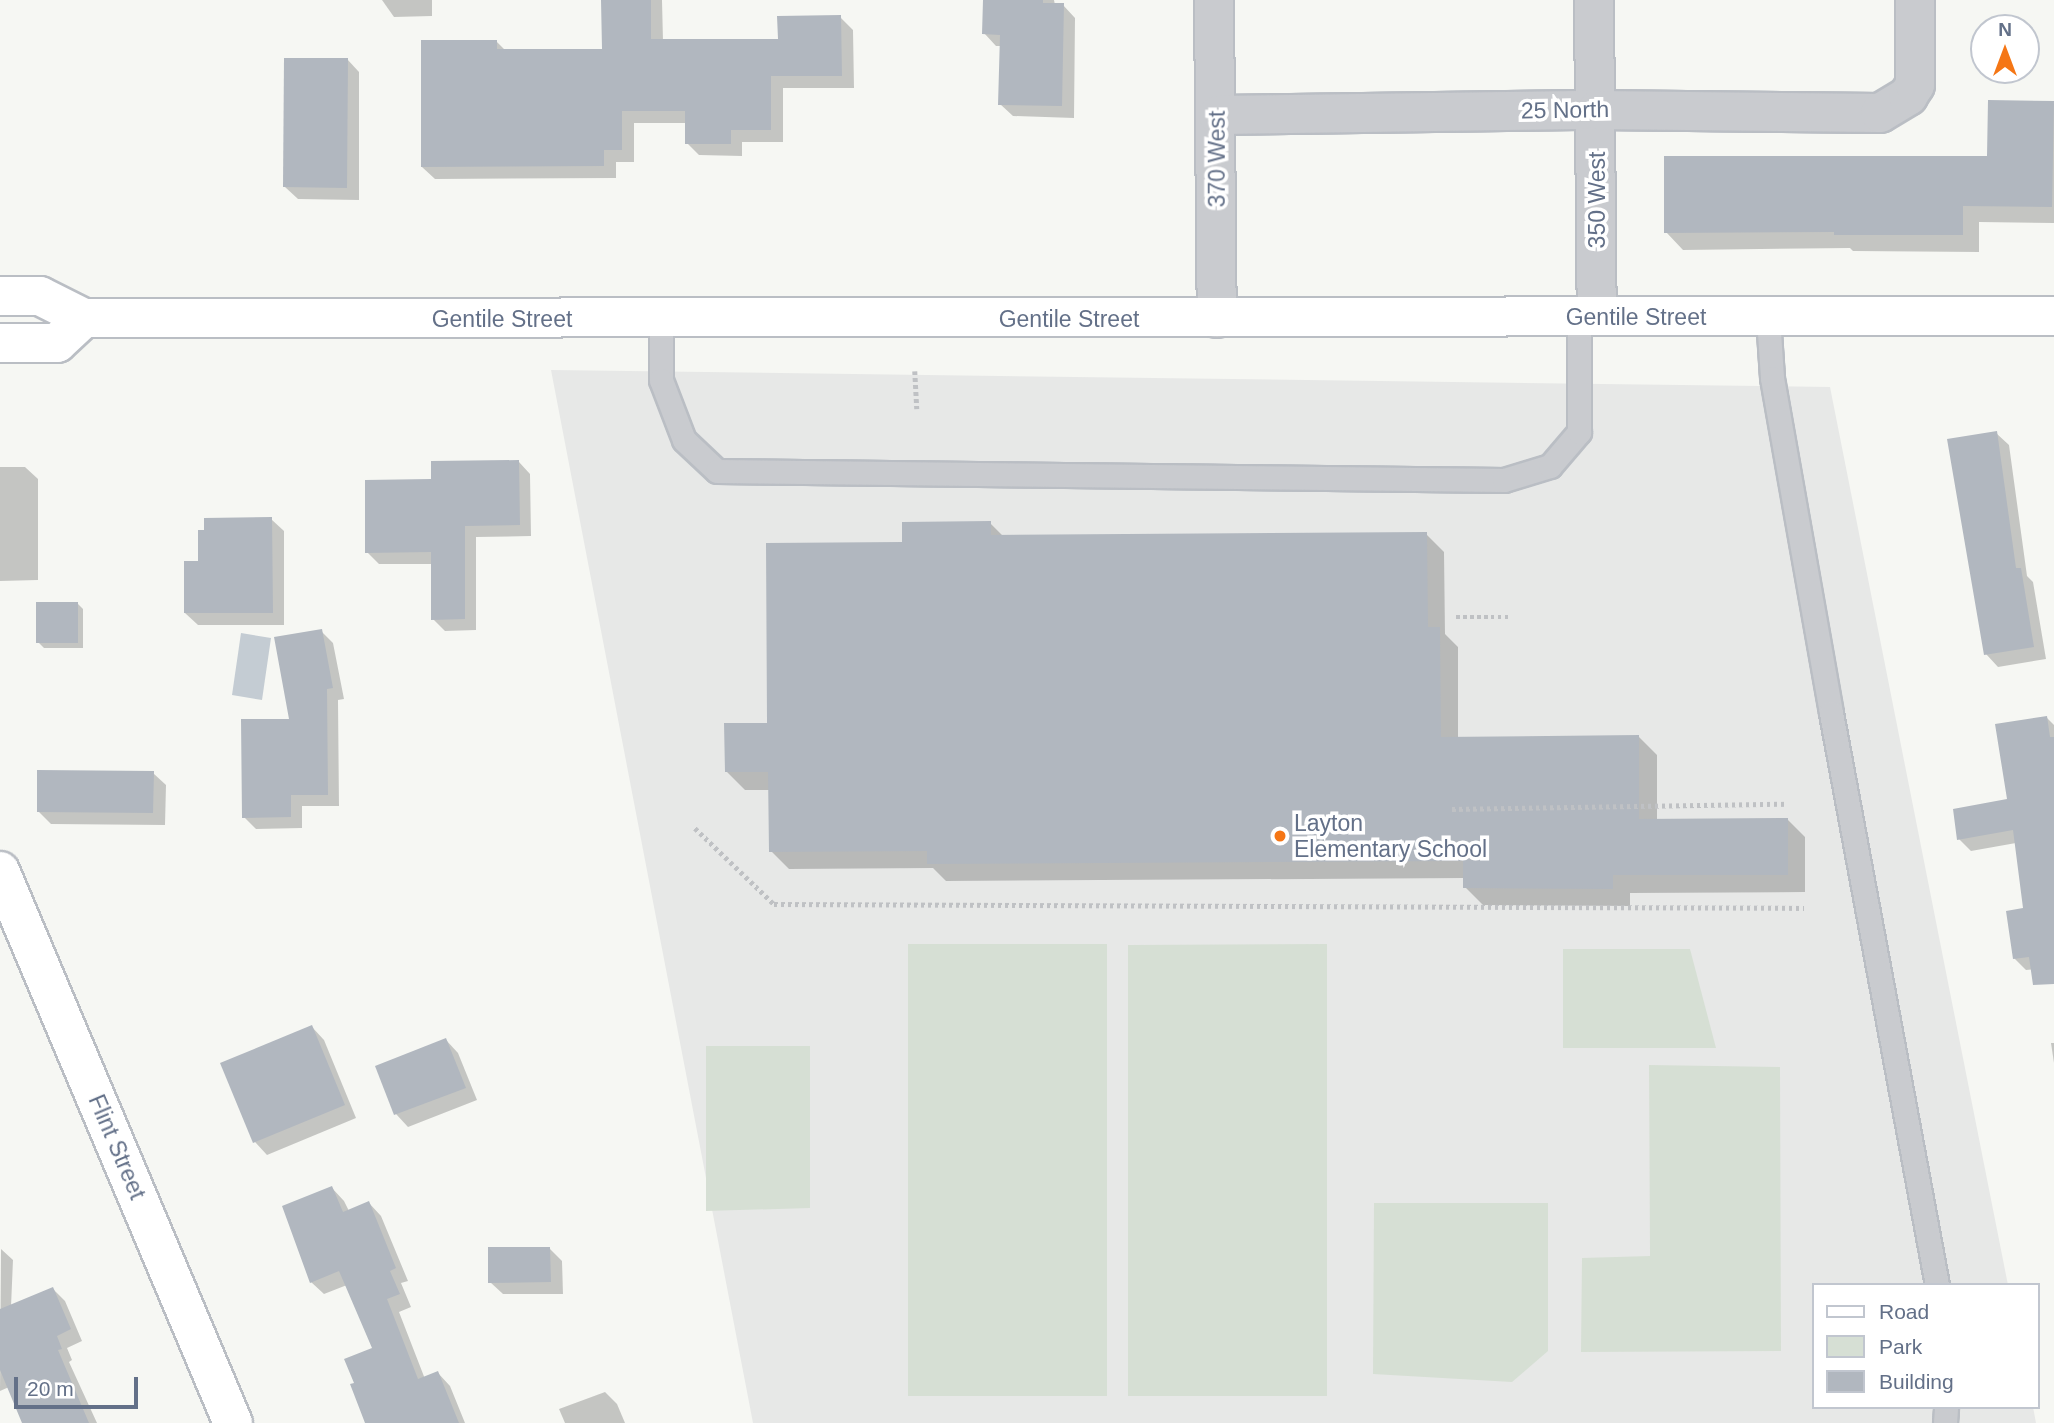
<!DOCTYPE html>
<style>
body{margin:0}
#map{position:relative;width:2054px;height:1423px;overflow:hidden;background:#f6f7f3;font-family:Arial,sans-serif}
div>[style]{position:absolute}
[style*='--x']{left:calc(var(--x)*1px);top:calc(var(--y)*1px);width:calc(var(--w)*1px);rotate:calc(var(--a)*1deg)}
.built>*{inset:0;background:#e7e8e7}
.green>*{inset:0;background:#d6dfd4}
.water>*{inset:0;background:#c4ccd3}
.shadow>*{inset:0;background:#0003}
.building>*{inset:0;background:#b1b7bf}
.path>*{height:4.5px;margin-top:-2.25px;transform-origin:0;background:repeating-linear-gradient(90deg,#bfc1c4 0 3.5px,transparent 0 7px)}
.roads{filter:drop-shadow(2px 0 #babec4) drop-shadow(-2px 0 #babec4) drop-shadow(0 2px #babec4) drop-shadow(0 -2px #babec4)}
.lane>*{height:23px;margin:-11.5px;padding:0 11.5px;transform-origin:11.5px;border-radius:11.5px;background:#c9cbcf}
.street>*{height:38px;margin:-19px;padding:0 19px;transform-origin:19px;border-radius:19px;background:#c9cbcf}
.secondary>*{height:38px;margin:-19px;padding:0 19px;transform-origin:19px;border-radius:19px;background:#fff}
.dots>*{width:19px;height:19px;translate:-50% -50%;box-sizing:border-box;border:4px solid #fff;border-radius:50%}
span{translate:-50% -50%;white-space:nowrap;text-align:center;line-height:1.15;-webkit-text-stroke:7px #fff;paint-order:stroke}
.street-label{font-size:23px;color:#637088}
.poi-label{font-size:23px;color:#637088}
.left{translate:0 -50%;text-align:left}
.legend{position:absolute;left:1812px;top:1283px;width:228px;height:126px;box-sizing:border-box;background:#fff;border:2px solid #c1c6cf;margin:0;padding:9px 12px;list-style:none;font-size:21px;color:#637088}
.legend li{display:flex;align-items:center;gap:14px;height:35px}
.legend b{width:35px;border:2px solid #c1c6cf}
.north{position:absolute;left:1970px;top:14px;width:70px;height:70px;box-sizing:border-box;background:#fff;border:2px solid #c1c6cf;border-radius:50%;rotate:0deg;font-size:19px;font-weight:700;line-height:28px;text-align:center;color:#637088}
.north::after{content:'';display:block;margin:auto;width:24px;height:32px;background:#f57615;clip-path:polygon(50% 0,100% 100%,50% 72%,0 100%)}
.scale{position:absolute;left:14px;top:1377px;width:124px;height:32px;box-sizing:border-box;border:4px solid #637088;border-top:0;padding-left:9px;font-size:21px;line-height:24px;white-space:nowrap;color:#637088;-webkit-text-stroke:5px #fff;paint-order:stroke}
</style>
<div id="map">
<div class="built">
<i style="clip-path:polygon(551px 370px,1830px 387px,2008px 1285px,1814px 1285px,1814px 1407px,2033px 1407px,2036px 1423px,753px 1423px)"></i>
</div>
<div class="green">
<i style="clip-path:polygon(908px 944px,1107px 944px,1107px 1396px,908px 1396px)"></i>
<i style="clip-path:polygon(1327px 944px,1327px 1396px,1128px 1396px,1128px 945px)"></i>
<i style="clip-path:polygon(1563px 949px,1690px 949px,1716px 1048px,1563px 1048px)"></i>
<i style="clip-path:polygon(706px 1046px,810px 1046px,810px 1208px,706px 1211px)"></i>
<i style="clip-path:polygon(1649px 1065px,1780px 1067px,1781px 1351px,1581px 1352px,1582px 1258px,1650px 1256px)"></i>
<i style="clip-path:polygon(1374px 1203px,1548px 1203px,1548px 1351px,1512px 1382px,1373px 1374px)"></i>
</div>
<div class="water">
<i style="clip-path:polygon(241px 633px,271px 638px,262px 700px,232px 695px)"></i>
</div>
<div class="shadow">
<i style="clip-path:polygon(382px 0,432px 0,432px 16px,394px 17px)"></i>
<i style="clip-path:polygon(603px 0,662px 0,663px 41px,779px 41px,840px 17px,853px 30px,854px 88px,783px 88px,783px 142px,742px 142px,742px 156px,699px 155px,687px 143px,687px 123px,634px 123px,634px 162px,616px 162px,616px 178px,435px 179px,422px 167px,496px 41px,505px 50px,603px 50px)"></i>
<i style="clip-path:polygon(985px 0,1054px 0,1055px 5px,1063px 5px,1075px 18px,1074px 118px,1013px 116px,1000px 104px,1001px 46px,996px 46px,984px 33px)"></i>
<i style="clip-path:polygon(347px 59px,359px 72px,359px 200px,298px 199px,285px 187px)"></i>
<i style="clip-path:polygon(2054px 103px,2054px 223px,1979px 222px,1979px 252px,1853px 251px,1850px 248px,1683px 250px,1666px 232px,1989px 158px)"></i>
<i style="clip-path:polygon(1996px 433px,2009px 445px,2027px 576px,2033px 582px,2046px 659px,1998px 667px,1986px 654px)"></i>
<i style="clip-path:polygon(519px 462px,530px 474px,531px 536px,476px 537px,476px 630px,445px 631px,433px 619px,433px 564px,379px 564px,367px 552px,432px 480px)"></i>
<i style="clip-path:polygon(0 467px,25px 467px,38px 479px,38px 580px,0 581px)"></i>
<i style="clip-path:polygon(271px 519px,284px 531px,284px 625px,198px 625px,185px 613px)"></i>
<i style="clip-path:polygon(990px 523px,1004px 537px,1426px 534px,1444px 552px,1445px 634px,1458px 647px,1458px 739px,1639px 737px,1657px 755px,1657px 820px,1787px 819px,1805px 837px,1805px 892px,1630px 893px,1630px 906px,1483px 905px,1465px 887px,1465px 878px,946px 881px,933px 868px,789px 869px,771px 851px,770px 790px,745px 790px,727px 772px,769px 725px,904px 544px)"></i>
<i style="clip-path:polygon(77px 603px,83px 609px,83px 648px,44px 648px,38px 642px)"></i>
<i style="clip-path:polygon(321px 631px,333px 643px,344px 699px,338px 700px,339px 806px,302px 806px,302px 828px,256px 829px,244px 817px,291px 720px)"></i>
<i style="clip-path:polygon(2046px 717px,2054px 725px,2054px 967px,2026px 970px,2014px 958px,2025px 910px,2016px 843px,1971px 851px,1959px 839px,2009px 800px)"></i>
<i style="clip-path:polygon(153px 773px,166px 785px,165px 825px,51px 824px,38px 811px)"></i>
<i style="clip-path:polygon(312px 1027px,324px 1040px,356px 1118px,267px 1155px,255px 1142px)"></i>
<i style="clip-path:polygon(446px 1040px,458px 1053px,477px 1100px,408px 1127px,396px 1114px,377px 1067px)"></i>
<i style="clip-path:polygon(2051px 1043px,2054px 1043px,2054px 1063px)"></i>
<i style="clip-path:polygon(332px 1188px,344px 1201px,349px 1211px,369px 1203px,381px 1216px,408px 1281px,401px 1283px,411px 1307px,399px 1312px,425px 1379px,438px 1373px,450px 1386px,465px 1423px,367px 1423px,356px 1384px,374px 1349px,347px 1285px,324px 1294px,311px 1282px)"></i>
<i style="clip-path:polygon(1px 1249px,13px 1260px,11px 1307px,53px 1289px,65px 1301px,82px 1341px,67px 1348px,72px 1360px,69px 1362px,97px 1423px,24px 1423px,9px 1387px,0 1391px)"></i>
<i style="clip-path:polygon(550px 1249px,562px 1261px,563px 1294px,503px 1294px,490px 1282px)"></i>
<i style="clip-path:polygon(605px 1392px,617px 1404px,625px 1423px,565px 1423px,559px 1409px)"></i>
</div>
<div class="building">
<i style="clip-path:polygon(601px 0,651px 0,651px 39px,778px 39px,777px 16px,841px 15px,842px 76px,771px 76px,771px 130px,731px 130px,731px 144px,685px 144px,685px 111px,622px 111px,622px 150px,604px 150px,604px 166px,421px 167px,421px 40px,497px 40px,497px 49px,602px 49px)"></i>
<i style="clip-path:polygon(983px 0,1043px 0,1043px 3px,1064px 3px,1062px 106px,998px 105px,1000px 35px,982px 34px)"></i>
<i style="clip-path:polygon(284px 58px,348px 58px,347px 188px,283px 187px)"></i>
<i style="clip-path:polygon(1988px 100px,2054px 101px,2052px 207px,1963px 206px,1963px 235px,1834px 235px,1834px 232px,1664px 233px,1664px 156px,1987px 156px)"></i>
<i style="clip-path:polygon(1997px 431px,2016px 568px,2021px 568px,2034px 647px,1984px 655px,1947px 439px)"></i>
<i style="clip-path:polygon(519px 460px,520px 525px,465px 526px,465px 619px,431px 620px,431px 552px,365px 553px,365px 480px,431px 479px,431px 461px)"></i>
<i style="clip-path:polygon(272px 517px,273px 613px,184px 613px,184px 561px,198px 561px,198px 530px,204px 530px,204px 518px)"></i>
<i style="clip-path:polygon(991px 521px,991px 535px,1427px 532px,1428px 627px,1440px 627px,1441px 737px,1639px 735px,1639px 819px,1788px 818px,1788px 875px,1613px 875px,1613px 889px,1463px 888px,1463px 861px,927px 864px,927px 851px,769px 852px,768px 772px,725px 772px,724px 723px,767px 723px,766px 543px,902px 542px,902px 522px)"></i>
<i style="clip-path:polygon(36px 602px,78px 602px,78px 643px,36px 643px)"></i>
<i style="clip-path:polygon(322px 629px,333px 688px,327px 689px,328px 795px,291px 795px,291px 817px,242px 818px,241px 719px,289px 719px,274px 637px)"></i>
<i style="clip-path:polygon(2047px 716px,2050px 737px,2054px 737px,2054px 984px,2033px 985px,2029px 957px,2013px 959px,2006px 911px,2023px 908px,2013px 830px,1957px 840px,1953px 809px,2007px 799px,1995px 724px)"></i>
<i style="clip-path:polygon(37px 770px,154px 771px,153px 813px,37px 812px)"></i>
<i style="clip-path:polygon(312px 1025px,345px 1105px,253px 1143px,220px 1063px)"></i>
<i style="clip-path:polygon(446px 1038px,466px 1088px,394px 1115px,375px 1066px)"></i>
<i style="clip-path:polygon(332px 1186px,343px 1212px,369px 1201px,396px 1268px,390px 1271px,400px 1294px,387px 1299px,418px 1379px,438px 1371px,459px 1423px,365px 1423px,350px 1384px,354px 1383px,344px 1359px,372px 1348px,339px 1271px,310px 1283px,282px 1206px)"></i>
<i style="clip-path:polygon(488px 1247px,550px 1247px,551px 1282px,488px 1283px)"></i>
<i style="clip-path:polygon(53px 1287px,71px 1329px,57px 1336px,62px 1349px,58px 1350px,89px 1423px,22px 1423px,0 1370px,0 1309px)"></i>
</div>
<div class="path">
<i style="--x:915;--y:371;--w:38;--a:87"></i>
<i style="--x:1456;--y:617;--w:54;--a:0"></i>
<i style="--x:1452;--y:809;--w:335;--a:-0.9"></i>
<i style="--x:695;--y:828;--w:110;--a:43.9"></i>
<i style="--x:774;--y:904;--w:1030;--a:0.22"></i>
</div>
<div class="roads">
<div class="lane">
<i style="--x:1768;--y:317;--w:61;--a:86.2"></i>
<i style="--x:1772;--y:378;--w:340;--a:80"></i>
<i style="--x:1831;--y:713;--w:582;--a:79.5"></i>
<i style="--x:661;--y:319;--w:61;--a:90"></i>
<i style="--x:661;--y:380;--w:64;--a:69"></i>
<i style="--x:684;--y:440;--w:45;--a:43.2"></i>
<i style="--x:717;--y:471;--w:787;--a:0.66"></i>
<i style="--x:1504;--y:480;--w:48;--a:-16.9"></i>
<i style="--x:1550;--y:466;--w:45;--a:-49.5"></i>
<i style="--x:1579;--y:432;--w:116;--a:-90"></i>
<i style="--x:1945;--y:1423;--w:16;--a:-86"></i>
</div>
<div class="street">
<i style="--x:1214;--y:0;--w:318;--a:89.5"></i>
<i style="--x:1594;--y:0;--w:316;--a:89.5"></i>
<i style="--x:1218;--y:115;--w:379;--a:-0.8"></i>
<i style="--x:1597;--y:110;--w:283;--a:0.6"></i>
<i style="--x:1880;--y:113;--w:33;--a:-31"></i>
<i style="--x:1908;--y:96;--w:13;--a:-58"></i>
<i style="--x:1915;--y:85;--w:85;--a:-90"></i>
</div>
<div class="secondary">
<i style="--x:0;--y:296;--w:40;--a:0"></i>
<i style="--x:40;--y:296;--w:49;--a:26.6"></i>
<i style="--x:84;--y:318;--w:1970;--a:-0.06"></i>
<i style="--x:0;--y:343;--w:57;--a:0"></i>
<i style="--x:57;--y:343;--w:37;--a:-43"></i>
<i style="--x:0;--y:871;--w:599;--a:67.12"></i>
</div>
</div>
<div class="dots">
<i style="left:1280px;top:836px;background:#f57615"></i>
</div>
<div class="street-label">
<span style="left:1565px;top:110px;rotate:-1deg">25 North</span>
<span style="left:1217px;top:159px;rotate:-90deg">370 West</span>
<span style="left:1597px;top:200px;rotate:-90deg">350 West</span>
<span style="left:1636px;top:317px">Gentile Street</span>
<span style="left:502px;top:319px">Gentile Street</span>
<span style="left:1069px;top:319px">Gentile Street</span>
<span style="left:117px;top:1147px;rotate:67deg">Flint Street</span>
</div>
<div class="poi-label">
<span class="left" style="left:1294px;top:836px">Layton<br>Elementary School</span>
</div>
<ul class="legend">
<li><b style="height:9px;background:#fff"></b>Road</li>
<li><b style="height:19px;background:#d6dfd4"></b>Park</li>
<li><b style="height:19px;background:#b1b7bf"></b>Building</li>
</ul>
<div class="north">N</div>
<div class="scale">20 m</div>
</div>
